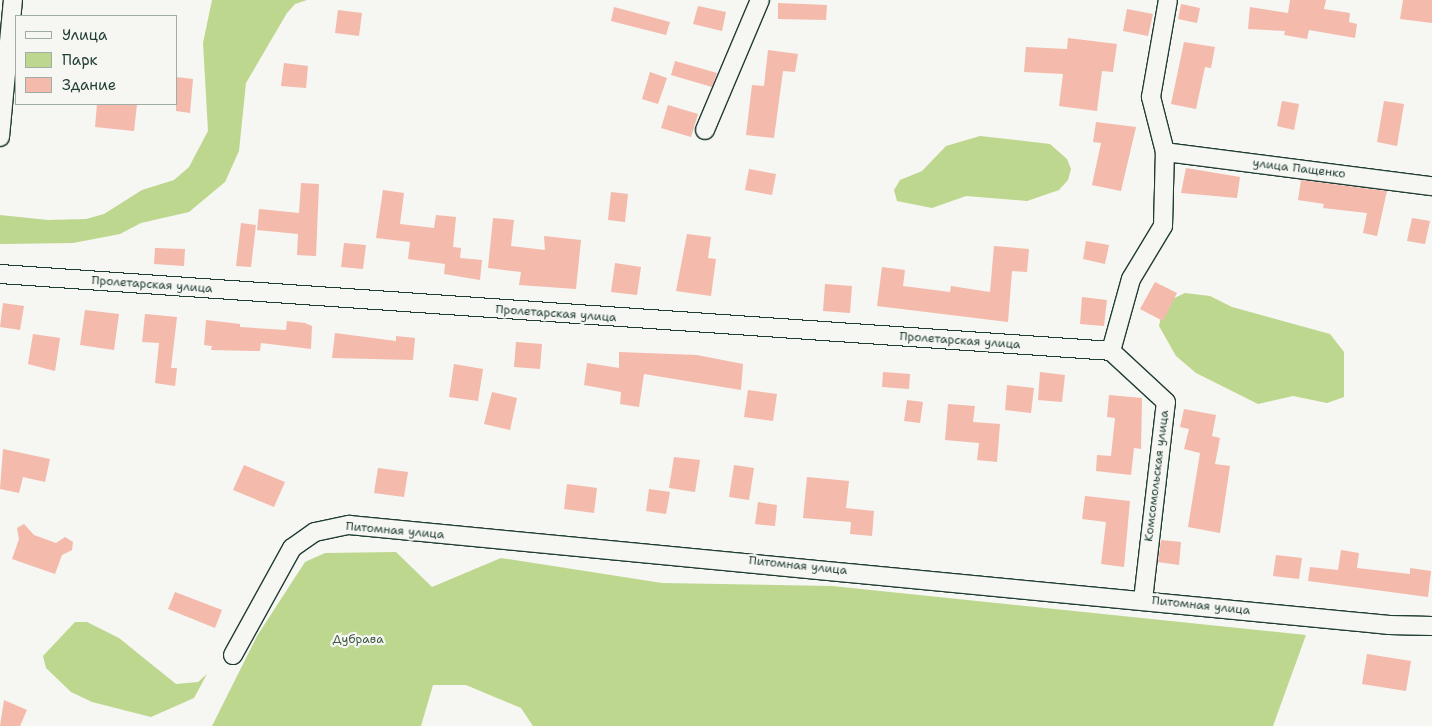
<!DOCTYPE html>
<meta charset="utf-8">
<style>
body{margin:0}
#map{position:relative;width:1432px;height:726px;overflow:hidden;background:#f6f6f2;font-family:"Shantell Sans",sans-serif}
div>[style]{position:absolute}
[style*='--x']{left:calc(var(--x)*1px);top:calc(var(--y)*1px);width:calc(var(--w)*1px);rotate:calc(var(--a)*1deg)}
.green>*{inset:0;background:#bdd78e}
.building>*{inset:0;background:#f4baac}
.roads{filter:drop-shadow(1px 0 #1f3d34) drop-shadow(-1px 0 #1f3d34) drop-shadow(0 1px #1f3d34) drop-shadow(0 -1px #1f3d34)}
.minor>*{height:18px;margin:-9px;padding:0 9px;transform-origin:9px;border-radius:9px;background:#f6f6f2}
span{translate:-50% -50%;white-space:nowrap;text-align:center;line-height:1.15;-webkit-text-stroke:4.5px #f6f6f2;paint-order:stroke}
.street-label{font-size:12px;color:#1f3d34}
.park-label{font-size:12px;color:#3f5c46}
.legend{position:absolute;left:15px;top:15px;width:162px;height:90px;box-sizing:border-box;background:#f6f6f2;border:1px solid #a0aca6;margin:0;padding:6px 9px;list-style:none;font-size:15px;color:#1f3d34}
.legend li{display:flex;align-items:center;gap:10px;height:25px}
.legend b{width:25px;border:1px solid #a0aca6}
</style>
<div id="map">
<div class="green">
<i style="clip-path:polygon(212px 0,307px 0,295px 4px,287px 13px,246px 83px,239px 151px,225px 182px,189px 212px,141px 223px,120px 234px,73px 243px,0 244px,0 215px,48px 220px,86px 219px,104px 214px,142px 190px,174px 180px,189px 167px,208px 131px,203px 43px)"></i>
<i style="clip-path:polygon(980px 136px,1050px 144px,1067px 159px,1071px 169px,1068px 180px,1059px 190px,1027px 201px,966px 196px,932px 208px,897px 201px,894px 190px,900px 180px,922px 171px,946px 146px)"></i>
<i style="clip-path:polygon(1185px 293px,1210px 296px,1232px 307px,1330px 334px,1344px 352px,1344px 397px,1327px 403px,1293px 396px,1258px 404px,1196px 373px,1176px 356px,1159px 326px,1164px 303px)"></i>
<i style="clip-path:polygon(396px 552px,432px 587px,501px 558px,662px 583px,832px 586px,1306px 635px,1273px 726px,533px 726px,521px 708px,466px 685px,433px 685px,421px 726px,212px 726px,257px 636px,305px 562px,325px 553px)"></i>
<i style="clip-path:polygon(75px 622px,87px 622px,119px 638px,176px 684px,198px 682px,207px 674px,194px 698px,151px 717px,92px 702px,71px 692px,46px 668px,43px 656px)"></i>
</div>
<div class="building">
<i style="clip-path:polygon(1290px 0,1326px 0,1324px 9px,1350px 13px,1349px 22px,1357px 24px,1355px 38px,1309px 30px,1307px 39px,1284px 35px,1285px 31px,1248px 29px,1250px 7px,1288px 13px)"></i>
<i style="clip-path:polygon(1403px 0,1432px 0,1432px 23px,1400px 19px)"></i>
<i style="clip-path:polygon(778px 3px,827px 5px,826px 20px,778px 19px)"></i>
<i style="clip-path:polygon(1181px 4px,1200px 8px,1197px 23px,1178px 19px)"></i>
<i style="clip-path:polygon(698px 6px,726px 12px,722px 31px,693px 24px)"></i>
<i style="clip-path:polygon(614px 7px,670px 22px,666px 35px,611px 21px)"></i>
<i style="clip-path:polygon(1127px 9px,1153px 14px,1148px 36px,1123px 31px)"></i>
<i style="clip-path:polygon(338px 10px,362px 13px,359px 36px,335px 33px)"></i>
<i style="clip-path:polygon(1068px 38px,1117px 44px,1113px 72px,1102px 71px,1097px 111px,1059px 106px,1063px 74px,1024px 72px,1026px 47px,1067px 49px)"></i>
<i style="clip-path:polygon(1184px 42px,1215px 47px,1211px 68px,1205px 67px,1196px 109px,1171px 104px)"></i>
<i style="clip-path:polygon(768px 50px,798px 54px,795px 72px,783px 71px,774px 138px,746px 135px,752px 85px,764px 86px)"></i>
<i style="clip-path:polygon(675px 61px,717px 73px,712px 87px,671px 75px)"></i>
<i style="clip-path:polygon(284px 63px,308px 66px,306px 88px,281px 86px)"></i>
<i style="clip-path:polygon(650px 72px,667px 78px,658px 104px,642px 99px)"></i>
<i style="clip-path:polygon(176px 77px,193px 79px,190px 113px,176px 111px)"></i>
<i style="clip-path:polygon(1282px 101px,1299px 104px,1294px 130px,1277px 126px)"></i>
<i style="clip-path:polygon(1384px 101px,1404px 104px,1397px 146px,1377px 142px)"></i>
<i style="clip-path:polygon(97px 104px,137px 104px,134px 131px,95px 127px)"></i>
<i style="clip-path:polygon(668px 105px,698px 114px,691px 137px,661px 128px)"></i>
<i style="clip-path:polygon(1096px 122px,1136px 127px,1121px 191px,1092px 185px,1101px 143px,1093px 142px)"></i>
<i style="clip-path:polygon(1186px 168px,1240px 177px,1237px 198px,1181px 193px)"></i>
<i style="clip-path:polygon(749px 169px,776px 174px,772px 195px,745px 190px)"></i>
<i style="clip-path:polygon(1301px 180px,1387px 191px,1377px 236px,1363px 233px,1367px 213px,1323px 208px,1324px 204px,1298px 200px)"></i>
<i style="clip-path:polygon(301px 183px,319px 184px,316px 256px,297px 255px,298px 234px,257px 230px,259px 209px,299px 213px)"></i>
<i style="clip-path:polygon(383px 190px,404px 193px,400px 224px,434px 228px,436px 215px,456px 217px,453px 247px,461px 248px,460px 258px,482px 260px,480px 280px,444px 274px,445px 264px,408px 259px,410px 242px,376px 238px)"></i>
<i style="clip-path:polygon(611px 192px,628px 194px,625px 222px,608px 220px)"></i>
<i style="clip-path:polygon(493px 218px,514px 220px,511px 246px,545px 250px,544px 236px,581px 240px,576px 289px,519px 285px,521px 272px,488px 268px)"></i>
<i style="clip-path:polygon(1412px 218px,1430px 221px,1425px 244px,1407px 241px)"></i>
<i style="clip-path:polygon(241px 223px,256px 225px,251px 267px,236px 266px)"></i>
<i style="clip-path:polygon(687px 234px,711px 237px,708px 258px,716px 259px,711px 296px,676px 291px)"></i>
<i style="clip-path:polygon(1086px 241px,1109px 245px,1105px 264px,1083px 259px)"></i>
<i style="clip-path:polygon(344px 243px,366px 245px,363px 269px,341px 267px)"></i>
<i style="clip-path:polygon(994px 246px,1029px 249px,1027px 272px,1012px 271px,1008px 322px,877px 306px,882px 267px,905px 270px,903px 286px,950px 292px,951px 286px,990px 292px)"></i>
<i style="clip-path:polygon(155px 248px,185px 249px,184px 266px,154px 264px)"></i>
<i style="clip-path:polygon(615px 263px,641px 267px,637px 295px,611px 292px)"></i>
<i style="clip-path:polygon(1155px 282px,1177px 293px,1163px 321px,1140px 309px)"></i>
<i style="clip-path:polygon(825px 284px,852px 286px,850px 313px,823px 311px)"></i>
<i style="clip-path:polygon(1082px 297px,1107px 300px,1104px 326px,1080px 324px)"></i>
<i style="clip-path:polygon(3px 303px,24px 306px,20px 330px,0 327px)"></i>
<i style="clip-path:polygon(85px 310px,119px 314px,114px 350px,80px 345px)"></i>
<i style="clip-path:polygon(145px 314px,177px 317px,171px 368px,177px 368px,175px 386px,155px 383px,159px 343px,142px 342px)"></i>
<i style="clip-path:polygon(206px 320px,240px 324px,240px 327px,286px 330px,287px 321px,305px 323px,312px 326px,311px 349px,261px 343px,260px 351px,211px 350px,212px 346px,204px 345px)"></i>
<i style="clip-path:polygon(335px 333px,396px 341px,396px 336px,415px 338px,413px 360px,332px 358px)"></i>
<i style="clip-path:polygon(33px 334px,60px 338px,55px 371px,28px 364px)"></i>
<i style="clip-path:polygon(516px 342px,542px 344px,540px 369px,514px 367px)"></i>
<i style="clip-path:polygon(619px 352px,697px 355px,743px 364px,741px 390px,644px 374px,639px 407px,620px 404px,621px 392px,584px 385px,587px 363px,619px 368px)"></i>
<i style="clip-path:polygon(454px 364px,483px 369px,478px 401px,449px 397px)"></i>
<i style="clip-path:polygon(883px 372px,910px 374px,909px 389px,882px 387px)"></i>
<i style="clip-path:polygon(1040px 372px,1065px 375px,1062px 402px,1038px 400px)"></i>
<i style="clip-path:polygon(1007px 385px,1034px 388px,1031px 413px,1005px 410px)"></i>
<i style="clip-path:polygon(748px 390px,777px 394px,773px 421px,744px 417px)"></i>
<i style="clip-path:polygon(492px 392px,517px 398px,510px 430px,484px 424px)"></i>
<i style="clip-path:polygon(1109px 395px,1142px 398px,1141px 449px,1134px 448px,1131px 475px,1096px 471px,1097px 455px,1111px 456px,1115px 418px,1107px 417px)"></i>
<i style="clip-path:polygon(907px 400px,923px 402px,920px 423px,904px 421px)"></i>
<i style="clip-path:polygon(948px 404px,975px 406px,973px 422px,1000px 424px,997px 462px,977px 460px,979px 443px,945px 440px)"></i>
<i style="clip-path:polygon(1184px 409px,1216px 415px,1212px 436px,1220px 438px,1215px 464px,1230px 466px,1220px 533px,1188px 527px,1200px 453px,1184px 449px,1189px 429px,1180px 427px)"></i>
<i style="clip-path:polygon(3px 449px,50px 459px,45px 482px,23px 477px,19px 493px,0 489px)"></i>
<i style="clip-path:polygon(674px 457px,700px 460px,695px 492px,669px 488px)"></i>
<i style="clip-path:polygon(244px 465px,285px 482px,274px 507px,233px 490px)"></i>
<i style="clip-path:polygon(734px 465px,754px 468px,749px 500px,729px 497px)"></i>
<i style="clip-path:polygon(378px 468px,408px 472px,404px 497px,374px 493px)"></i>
<i style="clip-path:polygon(807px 477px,849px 481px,846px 508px,874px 511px,872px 536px,850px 534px,851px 522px,803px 518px)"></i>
<i style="clip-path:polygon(567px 484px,597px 488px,594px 513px,564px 509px)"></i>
<i style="clip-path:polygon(649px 489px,670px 492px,666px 514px,646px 511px)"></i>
<i style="clip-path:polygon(1085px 496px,1130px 501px,1124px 567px,1101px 564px,1106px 522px,1082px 519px)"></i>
<i style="clip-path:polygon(758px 502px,777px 505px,775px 526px,755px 524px)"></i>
<i style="clip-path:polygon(24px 524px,34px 535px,56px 543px,65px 537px,73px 542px,72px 550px,62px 555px,55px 574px,12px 559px,19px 539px,17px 528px)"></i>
<i style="clip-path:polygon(1161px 540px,1181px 542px,1179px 565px,1158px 562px)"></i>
<i style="clip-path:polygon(1341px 550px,1359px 553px,1357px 568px,1410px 574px,1410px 568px,1431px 571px,1428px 597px,1308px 581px,1310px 567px,1338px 570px)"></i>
<i style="clip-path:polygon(1276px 555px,1302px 558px,1299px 579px,1273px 576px)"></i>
<i style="clip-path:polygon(175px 592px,222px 610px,215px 628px,168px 609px)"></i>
<i style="clip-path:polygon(1367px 654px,1411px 661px,1406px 691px,1362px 684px)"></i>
<i style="clip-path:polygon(4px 700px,27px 710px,20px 726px,0 726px)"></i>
</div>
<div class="roads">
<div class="minor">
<i style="--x:705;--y:130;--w:141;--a:-67.1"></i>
<i style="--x:0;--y:137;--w:138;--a:-84.6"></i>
<i style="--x:1165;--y:152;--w:269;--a:7.3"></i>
<i style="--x:0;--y:274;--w:1114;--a:3.96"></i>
<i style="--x:1143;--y:600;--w:199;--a:-83.4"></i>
<i style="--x:1166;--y:402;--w:75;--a:-137.2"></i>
<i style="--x:1111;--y:351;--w:75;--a:-74.5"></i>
<i style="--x:1131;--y:279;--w:62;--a:-58.9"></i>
<i style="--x:1163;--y:226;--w:74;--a:-88.5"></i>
<i style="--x:1165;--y:152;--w:57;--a:-104.3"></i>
<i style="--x:1151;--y:97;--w:98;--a:-80.1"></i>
<i style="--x:233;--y:655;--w:122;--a:-61.1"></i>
<i style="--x:292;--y:548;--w:28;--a:-35"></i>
<i style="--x:315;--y:532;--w:35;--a:-12"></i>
<i style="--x:349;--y:525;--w:1045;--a:5.49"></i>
<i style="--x:1389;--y:625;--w:43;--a:1.3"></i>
</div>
</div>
<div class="street-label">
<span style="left:1299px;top:169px;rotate:7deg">улица Пащенко</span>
<span style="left:152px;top:285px;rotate:4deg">Пролетарская улица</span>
<span style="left:556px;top:314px;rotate:4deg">Пролетарская улица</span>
<span style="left:960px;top:341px;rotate:4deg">Пролетарская улица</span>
<span style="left:1157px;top:476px;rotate:-83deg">Комсомольская улица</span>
<span style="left:395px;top:531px;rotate:5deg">Питомная улица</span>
<span style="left:798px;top:566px;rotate:6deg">Питомная улица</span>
<span style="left:1201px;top:606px;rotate:6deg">Питомная улица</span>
</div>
<div class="park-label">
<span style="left:358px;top:640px">Дубрава</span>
</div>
<ul class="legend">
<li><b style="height:6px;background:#f6f6f2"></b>Улица</li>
<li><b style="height:14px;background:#bdd78e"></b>Парк</li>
<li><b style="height:14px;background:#f4baac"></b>Здание</li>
</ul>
</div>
